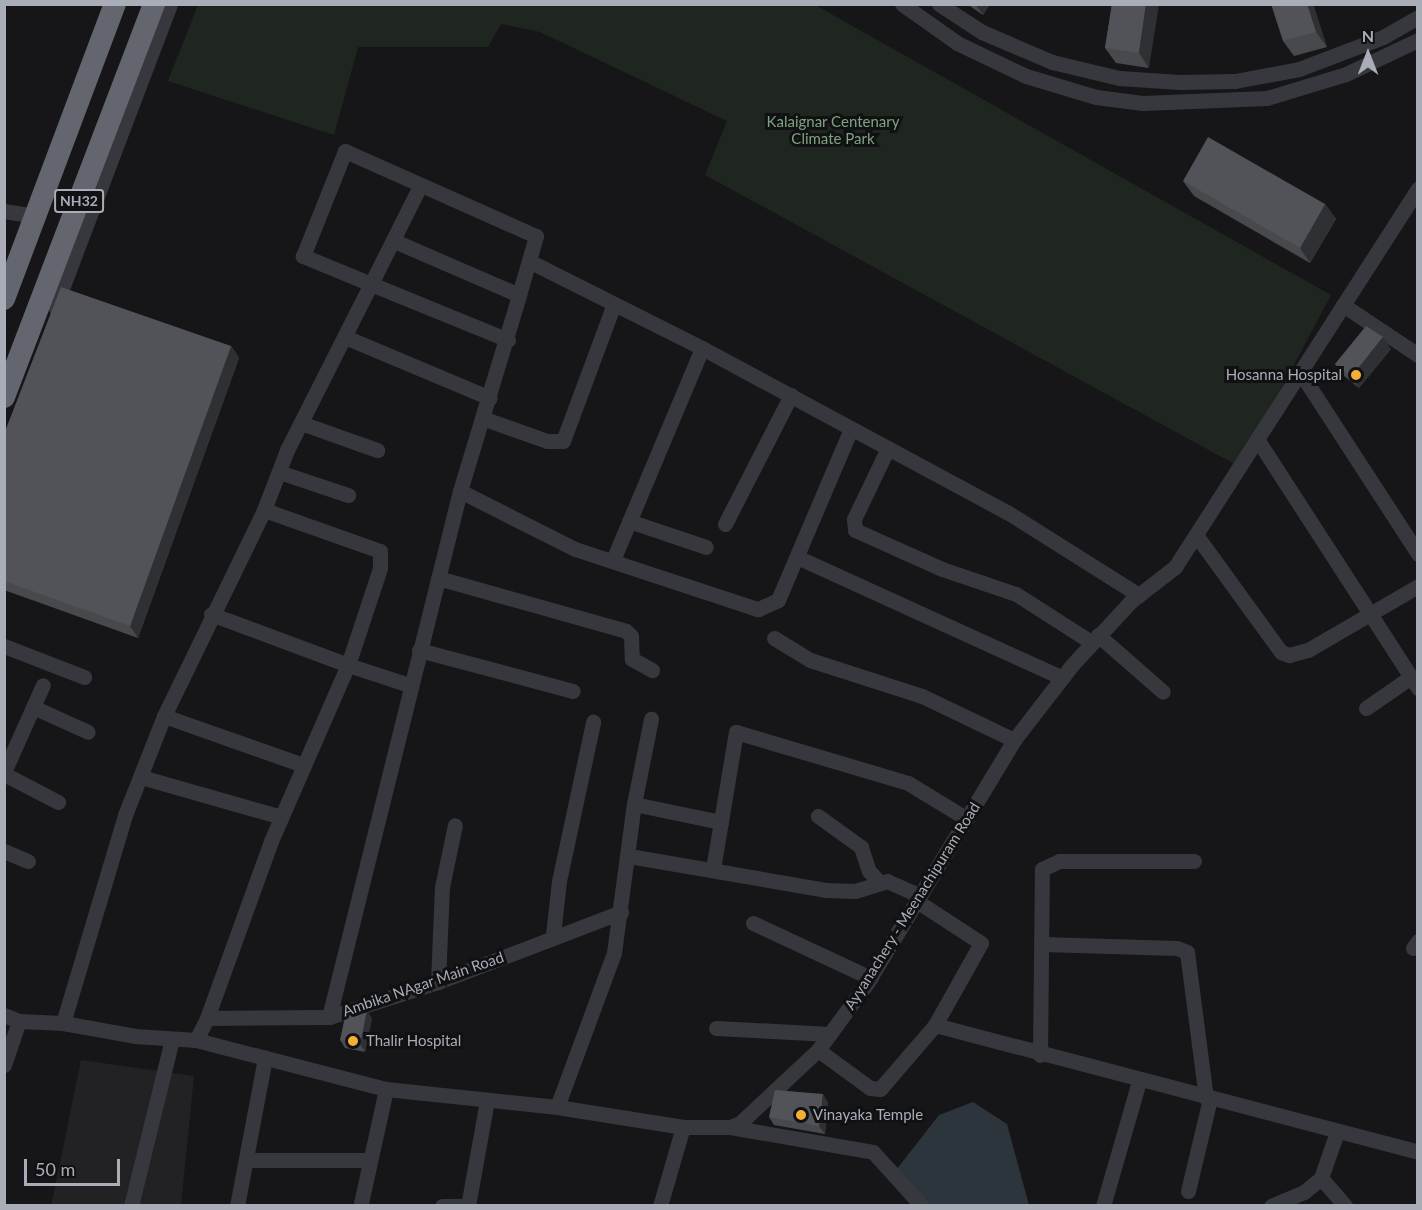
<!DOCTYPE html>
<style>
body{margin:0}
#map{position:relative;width:1422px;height:1210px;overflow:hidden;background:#161618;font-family:Lato,sans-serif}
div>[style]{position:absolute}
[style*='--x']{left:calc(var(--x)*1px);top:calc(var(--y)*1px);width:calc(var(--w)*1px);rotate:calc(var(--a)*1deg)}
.built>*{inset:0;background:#222225}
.green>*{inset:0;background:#1e261f}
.water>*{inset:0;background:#2c353c}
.minor>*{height:15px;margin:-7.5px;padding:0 7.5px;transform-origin:7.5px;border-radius:7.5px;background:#37383d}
.highway>*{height:22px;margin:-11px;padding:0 11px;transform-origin:11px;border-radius:11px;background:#63666e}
.wall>*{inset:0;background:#47494d}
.shaded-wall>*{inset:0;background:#2f3033}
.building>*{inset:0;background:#525359}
.dots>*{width:16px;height:16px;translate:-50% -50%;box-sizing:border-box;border:3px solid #111113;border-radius:50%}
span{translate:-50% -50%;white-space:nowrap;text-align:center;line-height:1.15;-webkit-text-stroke:6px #111113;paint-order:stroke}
.shield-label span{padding:2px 4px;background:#111113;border:2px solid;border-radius:4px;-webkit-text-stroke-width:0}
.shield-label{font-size:14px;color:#a8adb8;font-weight:700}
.park-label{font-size:15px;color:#7fa381}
.poi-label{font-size:15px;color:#a8adb8}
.right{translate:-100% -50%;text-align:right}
.left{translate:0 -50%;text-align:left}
.street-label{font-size:15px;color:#a8adb8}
.frame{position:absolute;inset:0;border:6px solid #a8adb8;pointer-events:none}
.north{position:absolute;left:1338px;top:24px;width:60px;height:60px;-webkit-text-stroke:4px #111113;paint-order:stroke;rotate:0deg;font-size:16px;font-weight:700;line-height:24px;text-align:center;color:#a8adb8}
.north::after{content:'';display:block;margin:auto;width:21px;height:27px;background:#a8adb8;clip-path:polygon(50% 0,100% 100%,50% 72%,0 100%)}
.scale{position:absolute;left:24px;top:1159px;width:96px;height:27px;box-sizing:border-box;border:3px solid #a8adb8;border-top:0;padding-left:8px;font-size:18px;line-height:21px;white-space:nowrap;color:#a8adb8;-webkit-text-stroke:4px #111113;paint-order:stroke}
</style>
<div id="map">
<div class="built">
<i style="clip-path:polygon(81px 1060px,194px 1076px,181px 1205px,51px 1206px)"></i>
</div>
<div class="green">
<i style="clip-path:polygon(198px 5px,815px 5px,1331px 295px,1240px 467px,705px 175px,727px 121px,540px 32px,501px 24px,488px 47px,358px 47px,334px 135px,168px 81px)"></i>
</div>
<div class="water">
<i style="clip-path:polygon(973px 1102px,1007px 1124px,1029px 1205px,911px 1205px,889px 1179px,939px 1115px)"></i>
</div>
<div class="minor">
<i style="--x:902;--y:4;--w:67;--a:35.3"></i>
<i style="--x:957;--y:43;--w:76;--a:25.6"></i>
<i style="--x:1026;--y:76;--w:73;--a:16.7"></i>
<i style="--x:1096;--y:97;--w:47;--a:7.3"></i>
<i style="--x:1143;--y:103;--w:124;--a:-2.3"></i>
<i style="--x:1267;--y:98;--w:83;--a:-16.9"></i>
<i style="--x:1346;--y:74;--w:80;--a:-25.3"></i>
<i style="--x:939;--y:4;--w:51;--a:33.1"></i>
<i style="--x:982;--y:32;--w:76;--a:23.2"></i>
<i style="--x:1052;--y:62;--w:69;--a:13.4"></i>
<i style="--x:1119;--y:78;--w:61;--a:3.8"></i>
<i style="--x:1180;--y:82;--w:55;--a:-1"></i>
<i style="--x:1235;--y:81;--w:65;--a:-10.6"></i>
<i style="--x:1299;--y:69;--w:90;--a:-20.9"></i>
<i style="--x:1383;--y:37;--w:40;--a:-29.7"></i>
<i style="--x:420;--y:186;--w:110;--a:116.6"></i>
<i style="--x:371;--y:284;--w:74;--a:-157.6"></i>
<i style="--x:303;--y:256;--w:113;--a:-68.2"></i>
<i style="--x:345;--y:151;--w:209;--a:24"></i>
<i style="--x:536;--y:236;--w:61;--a:106.1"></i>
<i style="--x:4;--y:211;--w:32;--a:9"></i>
<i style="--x:529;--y:261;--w:194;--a:26.7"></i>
<i style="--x:702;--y:348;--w:346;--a:28.3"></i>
<i style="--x:1007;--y:512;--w:156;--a:32.2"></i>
<i style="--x:1343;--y:305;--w:90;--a:33.7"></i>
<i style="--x:55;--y:307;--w:324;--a:-69.2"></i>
<i style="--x:345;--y:337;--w:157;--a:22.8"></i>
<i style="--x:1300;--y:372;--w:217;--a:57"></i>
<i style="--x:482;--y:418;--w:69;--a:19.5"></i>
<i style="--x:547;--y:441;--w:16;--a:0"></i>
<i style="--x:563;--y:441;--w:146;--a:-69.6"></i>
<i style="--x:301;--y:423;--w:81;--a:19.6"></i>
<i style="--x:1257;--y:439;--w:297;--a:57.1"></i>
<i style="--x:888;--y:448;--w:79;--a:115.6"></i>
<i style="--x:854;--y:519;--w:11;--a:85"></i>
<i style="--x:855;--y:530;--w:95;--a:24.1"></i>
<i style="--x:942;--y:569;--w:78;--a:18.7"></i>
<i style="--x:1016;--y:594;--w:89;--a:32.6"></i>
<i style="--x:279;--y:472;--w:73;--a:18.4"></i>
<i style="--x:460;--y:491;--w:129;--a:26.8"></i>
<i style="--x:575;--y:549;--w:193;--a:18.2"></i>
<i style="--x:758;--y:609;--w:22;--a:-24"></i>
<i style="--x:778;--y:600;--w:186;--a:-66.9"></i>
<i style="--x:629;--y:521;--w:81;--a:18.7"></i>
<i style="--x:725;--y:524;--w:145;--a:-62.9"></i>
<i style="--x:1196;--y:535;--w:145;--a:54"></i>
<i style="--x:1281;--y:652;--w:9;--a:21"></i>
<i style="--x:1289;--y:655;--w:20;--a:-15"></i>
<i style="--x:1308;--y:650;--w:127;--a:-30.2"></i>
<i style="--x:797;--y:557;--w:291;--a:24.5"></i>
<i style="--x:613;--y:560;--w:230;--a:-67.2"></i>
<i style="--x:438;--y:578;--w:195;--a:15.7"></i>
<i style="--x:626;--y:631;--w:7;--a:45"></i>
<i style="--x:631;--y:636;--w:23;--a:88"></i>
<i style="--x:632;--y:659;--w:23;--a:29"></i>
<i style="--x:211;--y:614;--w:146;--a:20.4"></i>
<i style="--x:348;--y:665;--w:102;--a:-71.7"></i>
<i style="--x:380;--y:568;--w:17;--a:-90"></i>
<i style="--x:380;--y:551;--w:123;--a:-160.5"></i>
<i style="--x:1098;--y:635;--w:86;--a:41.2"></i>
<i style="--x:774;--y:638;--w:42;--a:31.4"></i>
<i style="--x:810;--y:660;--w:118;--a:17.8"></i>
<i style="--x:922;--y:696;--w:102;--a:25.6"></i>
<i style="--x:4;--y:646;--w:86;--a:21.2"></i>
<i style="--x:419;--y:650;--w:159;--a:14.9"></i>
<i style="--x:33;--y:707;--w:60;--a:24.4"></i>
<i style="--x:1366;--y:708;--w:55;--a:-34.6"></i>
<i style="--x:164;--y:716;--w:147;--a:19.4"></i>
<i style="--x:4;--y:772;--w:95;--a:-65.9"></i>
<i style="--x:4;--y:774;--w:61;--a:27.4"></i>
<i style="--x:141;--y:777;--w:146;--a:15.9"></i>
<i style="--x:634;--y:804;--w:89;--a:11.7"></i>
<i style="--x:818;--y:816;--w:53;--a:35.8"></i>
<i style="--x:861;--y:847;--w:25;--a:72"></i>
<i style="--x:869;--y:871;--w:16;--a:47"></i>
<i style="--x:4;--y:851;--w:26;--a:23"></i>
<i style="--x:629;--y:856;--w:199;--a:9.8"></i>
<i style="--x:825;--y:890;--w:30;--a:2"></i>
<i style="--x:855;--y:891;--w:34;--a:-17"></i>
<i style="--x:887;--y:881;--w:36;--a:24"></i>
<i style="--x:713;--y:869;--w:139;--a:-80.5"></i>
<i style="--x:736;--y:732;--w:179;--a:16.5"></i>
<i style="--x:908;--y:783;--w:69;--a:31.4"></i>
<i style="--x:753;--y:923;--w:130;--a:25"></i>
<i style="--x:553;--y:935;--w:54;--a:-83.7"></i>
<i style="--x:559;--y:881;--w:163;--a:-77.9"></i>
<i style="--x:1042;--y:944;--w:135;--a:1.7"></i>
<i style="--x:1177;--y:948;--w:11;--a:22"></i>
<i style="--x:1187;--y:952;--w:147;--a:82.6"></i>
<i style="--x:1413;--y:948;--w:9;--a:-54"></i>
<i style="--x:438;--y:982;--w:95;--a:-87.6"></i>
<i style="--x:442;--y:887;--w:63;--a:-78.2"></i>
<i style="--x:4;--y:1015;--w:16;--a:22"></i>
<i style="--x:19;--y:1021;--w:44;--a:2.6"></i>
<i style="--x:63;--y:1023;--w:73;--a:10.2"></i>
<i style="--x:135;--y:1036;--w:61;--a:3.8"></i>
<i style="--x:196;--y:1040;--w:196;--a:14.5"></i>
<i style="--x:386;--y:1089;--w:172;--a:6"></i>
<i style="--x:557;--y:1107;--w:128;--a:9"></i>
<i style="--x:683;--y:1127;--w:47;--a:0"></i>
<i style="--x:730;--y:1127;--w:11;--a:-22"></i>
<i style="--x:740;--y:1123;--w:107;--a:-43.1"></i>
<i style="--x:818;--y:1050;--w:83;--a:-53.8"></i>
<i style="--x:867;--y:983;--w:284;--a:-58.8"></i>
<i style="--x:1014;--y:740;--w:95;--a:-52.3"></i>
<i style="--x:1072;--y:665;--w:87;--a:-47.3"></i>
<i style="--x:1131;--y:601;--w:56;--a:-37.7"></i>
<i style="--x:1175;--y:567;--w:450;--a:-57.3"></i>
<i style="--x:329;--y:1017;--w:542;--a:-76.02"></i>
<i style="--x:460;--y:491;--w:205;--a:-73.2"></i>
<i style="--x:519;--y:295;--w:136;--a:-156.6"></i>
<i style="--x:207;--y:1018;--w:188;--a:-70.1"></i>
<i style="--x:271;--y:841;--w:192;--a:-66.4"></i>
<i style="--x:348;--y:665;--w:64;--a:18.2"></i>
<i style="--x:63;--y:1023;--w:217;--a:-73.4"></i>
<i style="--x:125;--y:815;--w:106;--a:-68.5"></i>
<i style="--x:164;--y:716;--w:229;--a:-64.1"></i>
<i style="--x:264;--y:510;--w:64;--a:-69"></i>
<i style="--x:287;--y:450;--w:186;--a:-63.2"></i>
<i style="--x:371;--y:284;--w:148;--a:22.2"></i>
<i style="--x:935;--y:1025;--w:499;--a:14.7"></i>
<i style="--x:716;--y:1028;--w:114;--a:3"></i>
<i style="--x:196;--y:1040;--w:25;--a:-63"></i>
<i style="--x:207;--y:1018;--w:122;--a:-0.5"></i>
<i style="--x:329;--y:1017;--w:114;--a:-17.8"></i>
<i style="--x:438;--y:982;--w:196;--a:-20.9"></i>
<i style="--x:818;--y:1050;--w:64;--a:36.2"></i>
<i style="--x:870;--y:1088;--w:10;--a:6"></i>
<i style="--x:880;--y:1089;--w:84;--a:-49.3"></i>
<i style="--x:935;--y:1025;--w:94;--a:-60.7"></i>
<i style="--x:981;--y:943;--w:75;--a:-146.9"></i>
<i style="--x:1040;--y:1055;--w:186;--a:-89.4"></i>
<i style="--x:1042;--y:869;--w:19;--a:-25"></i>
<i style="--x:1059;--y:861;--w:135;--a:0"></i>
<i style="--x:4;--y:1065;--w:46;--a:-71.2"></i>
<i style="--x:557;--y:1107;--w:164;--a:-69.7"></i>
<i style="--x:614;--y:953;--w:150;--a:-82.4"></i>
<i style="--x:634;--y:804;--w:87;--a:-78.7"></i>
<i style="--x:730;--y:1127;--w:145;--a:9.9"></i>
<i style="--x:873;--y:1152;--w:73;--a:47.8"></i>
<i style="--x:246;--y:1160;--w:124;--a:0"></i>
<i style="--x:1321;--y:1178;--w:37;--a:49"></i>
<i style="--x:1188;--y:1191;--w:95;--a:-76.6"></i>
<i style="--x:361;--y:1203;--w:117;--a:-77.6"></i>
<i style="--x:131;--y:1206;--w:172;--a:-76.2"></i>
<i style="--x:237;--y:1206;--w:151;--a:-79.3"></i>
<i style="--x:442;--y:1206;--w:22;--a:0"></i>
<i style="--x:468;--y:1206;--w:108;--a:-79.8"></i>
<i style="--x:660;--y:1206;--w:82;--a:-73.8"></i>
<i style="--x:1103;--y:1206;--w:130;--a:-73.9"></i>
<i style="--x:1271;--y:1206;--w:36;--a:-23"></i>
<i style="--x:1304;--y:1192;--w:22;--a:-39"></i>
<i style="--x:1321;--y:1178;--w:49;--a:-70.8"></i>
</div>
<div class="highway">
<i style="--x:4;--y:299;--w:315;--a:-69.4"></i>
<i style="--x:4;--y:397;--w:421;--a:-69.1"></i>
</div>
<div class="wall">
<i style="clip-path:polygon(967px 4px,990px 4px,983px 15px)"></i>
<i style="clip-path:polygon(1112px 4px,1149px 68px,1116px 63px,1105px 48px)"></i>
<i style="clip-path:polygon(1313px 4px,1327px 47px,1294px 56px,1283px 41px)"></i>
<i style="clip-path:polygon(1183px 181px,1325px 204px,1336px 219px,1310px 263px,1194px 196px)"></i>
<i style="clip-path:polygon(231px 346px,239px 358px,138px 638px,4px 590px,4px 434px)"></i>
<i style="clip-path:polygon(1391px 349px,1359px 388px,1343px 375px,1335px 364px)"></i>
<i style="clip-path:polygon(372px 1018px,365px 1052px,345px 1048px,340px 1040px)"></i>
<i style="clip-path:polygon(828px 1102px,825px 1134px,774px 1125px,769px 1117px)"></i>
</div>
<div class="shaded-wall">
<i style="clip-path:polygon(975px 4px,990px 4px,983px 15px)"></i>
<i style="clip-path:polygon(1146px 4px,1159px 4px,1149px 68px,1139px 53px)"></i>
<i style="clip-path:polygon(1307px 4px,1313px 4px,1327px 47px,1316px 32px)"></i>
<i style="clip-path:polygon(1325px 204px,1336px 219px,1310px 263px,1300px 248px)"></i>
<i style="clip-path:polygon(1383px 337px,1391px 349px,1359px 388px,1351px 377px)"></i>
<i style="clip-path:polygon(231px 346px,239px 358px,138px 638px,130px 626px)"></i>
<i style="clip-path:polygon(367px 1011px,372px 1018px,365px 1052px,360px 1044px)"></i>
<i style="clip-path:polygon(823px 1094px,828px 1102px,825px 1134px,819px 1126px)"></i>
</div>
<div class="building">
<i style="clip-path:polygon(1112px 4px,1146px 4px,1139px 53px,1105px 48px)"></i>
<i style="clip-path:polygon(1271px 4px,1307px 4px,1316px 32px,1283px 41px)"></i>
<i style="clip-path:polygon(1208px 137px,1325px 204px,1300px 248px,1183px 181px)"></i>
<i style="clip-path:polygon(61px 287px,231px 346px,130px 626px,4px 581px,4px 434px)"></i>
<i style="clip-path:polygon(1366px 326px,1383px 337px,1351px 377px,1335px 364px)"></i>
<i style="clip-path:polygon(367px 1011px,360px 1044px,340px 1040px,346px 1012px)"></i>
<i style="clip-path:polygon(775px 1090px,823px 1094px,819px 1126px,769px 1117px)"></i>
</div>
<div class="dots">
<i style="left:1356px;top:375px;background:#f2b134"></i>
<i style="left:353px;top:1041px;background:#f2b134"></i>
<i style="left:801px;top:1115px;background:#f2b134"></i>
</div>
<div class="shield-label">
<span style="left:79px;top:201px">NH32</span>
</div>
<div class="park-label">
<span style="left:833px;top:130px">Kalaignar Centenary<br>Climate Park</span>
</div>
<div class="poi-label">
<span class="right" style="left:1342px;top:375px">Hosanna Hospital</span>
<span class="left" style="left:366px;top:1041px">Thalir Hospital</span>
<span class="left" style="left:813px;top:1115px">Vinayaka Temple</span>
</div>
<div class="street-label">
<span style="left:912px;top:906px;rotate:-58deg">Ayyanachery - Meenachipuram Road</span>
<span style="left:423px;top:984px;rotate:-19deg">Ambika NAgar Main Road</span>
</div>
<div class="frame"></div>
<div class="north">N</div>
<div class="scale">50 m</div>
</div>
